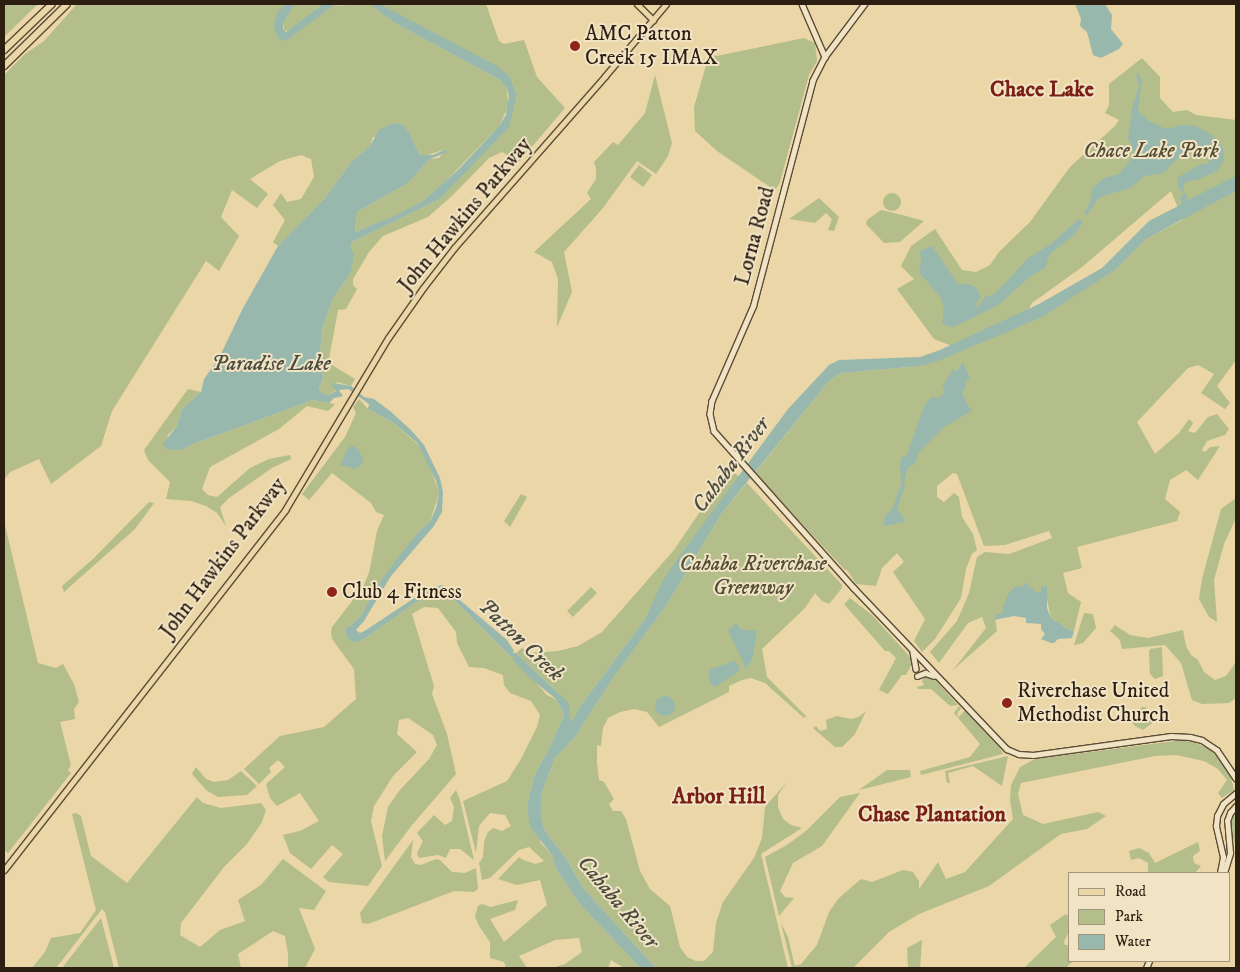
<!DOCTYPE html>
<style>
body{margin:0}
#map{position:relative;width:1240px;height:972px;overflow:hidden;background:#ead6a6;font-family:"IM FELL DW Pica",serif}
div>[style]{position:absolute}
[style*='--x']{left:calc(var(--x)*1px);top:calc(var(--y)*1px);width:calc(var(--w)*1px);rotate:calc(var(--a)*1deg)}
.green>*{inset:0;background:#b3be8a}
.round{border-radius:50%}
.water>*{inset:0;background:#98b8ad}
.roads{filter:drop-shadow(1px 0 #5c4c37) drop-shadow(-1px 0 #5c4c37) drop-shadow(0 1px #5c4c37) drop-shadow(0 -1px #5c4c37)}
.minor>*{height:4.5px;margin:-2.25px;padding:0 2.25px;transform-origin:2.25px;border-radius:2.25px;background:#f1e4c5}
.major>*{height:5px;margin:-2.5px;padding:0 2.5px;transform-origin:2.5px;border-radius:2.5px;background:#ead6a6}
.highway>*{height:6px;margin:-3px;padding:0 3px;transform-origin:3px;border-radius:3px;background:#ead6a6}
.dots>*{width:14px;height:14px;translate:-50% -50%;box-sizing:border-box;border:2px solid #f1e4c5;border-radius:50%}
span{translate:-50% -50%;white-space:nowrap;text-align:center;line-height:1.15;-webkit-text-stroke:4px #f1e4c5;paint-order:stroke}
.poi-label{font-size:21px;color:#2d1e12}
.left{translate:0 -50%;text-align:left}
.park-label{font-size:21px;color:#554e36;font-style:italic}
.street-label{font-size:21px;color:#2d1e12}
.neighbourhood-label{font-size:22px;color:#7a1f14;font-weight:700}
.water-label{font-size:22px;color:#4d4c40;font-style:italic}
.frame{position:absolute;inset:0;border:5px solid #2d1e12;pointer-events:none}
.legend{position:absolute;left:1068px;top:872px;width:162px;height:90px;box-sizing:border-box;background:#f1e4c5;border:1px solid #a3957d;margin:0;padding:6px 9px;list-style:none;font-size:15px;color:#2d1e12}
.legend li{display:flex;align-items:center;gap:10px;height:25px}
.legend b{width:25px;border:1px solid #a3957d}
</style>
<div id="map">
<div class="green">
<i style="clip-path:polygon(4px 4px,38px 4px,4px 37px)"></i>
<i style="clip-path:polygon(77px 4px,285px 4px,278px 13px,279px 39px,333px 6px,369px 4px,393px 22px,500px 80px,506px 87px,509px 105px,499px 126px,443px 184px,423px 201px,400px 214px,355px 232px,357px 212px,408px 183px,430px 159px,439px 158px,446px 149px,425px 156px,420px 155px,410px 134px,373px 137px,370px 146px,352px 161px,325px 198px,278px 246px,273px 242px,285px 220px,273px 205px,281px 193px,287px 202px,301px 199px,314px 177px,311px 159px,301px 155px,280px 161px,250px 179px,268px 194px,257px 208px,232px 190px,221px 217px,239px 236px,219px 271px,206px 261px,112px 411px,101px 446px,51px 484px,39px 459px,10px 472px,4px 480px,4px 75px,25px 54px,44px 41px)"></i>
<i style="clip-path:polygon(295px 4px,323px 4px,289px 30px,284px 31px,284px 22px)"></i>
<i style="clip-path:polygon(380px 4px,486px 4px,499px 41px,504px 44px,524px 40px,537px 77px,565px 108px,519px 162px,502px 152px,489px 158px,453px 195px,428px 217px,383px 236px,369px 252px,353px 279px,353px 285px,357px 289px,346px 309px,338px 310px,329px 359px,332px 365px,355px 379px,351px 386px,337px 382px,335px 389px,336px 390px,328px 395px,321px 393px,319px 389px,323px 378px,320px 354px,322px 330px,332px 300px,351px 272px,350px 246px,352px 242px,440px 199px,508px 127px,517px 95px,510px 77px)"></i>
<i style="clip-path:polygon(804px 38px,815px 43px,817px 61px,809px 75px,780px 182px,777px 188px,773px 189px,717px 151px,695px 131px,694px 107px,709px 55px,717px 56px)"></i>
<i style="clip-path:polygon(evenodd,1142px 58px,1160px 77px,1160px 98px,1173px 112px,1187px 110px,1196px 115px,1236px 120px,1236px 360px,1217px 386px,1230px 403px,1225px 409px,1201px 393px,1214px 374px,1198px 365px,1188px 368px,1137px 422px,1155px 454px,1179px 433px,1189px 419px,1193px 423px,1188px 431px,1195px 433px,1208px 417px,1217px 414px,1229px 429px,1225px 435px,1207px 441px,1202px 450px,1205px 452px,1210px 447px,1220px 446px,1198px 480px,1186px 470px,1170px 480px,1165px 499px,1180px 512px,1177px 521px,1077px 547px,1082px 568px,1063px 573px,1068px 593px,1081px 602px,1074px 631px,1065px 628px,1063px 625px,1051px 618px,1046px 595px,1041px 589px,1040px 592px,1036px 592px,1024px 583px,1023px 587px,1018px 588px,1003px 613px,995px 617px,997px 631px,953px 670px,986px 628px,982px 617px,968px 623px,939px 663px,930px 652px,957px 621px,969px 593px,977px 557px,985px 552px,1009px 554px,1052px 538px,1049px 531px,1005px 545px,984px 546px,957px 474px,953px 473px,937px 486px,937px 497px,944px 502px,954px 493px,959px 497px,962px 517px,973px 534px,977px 550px,972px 554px,966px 569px,961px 598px,935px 639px,922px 652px,914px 641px,925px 619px,893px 572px,904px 562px,897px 553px,882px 568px,876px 586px,856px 584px,848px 571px,844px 569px,755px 473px,829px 381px,841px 373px,920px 366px,962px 350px,934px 339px,897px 289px,914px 279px,901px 266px,911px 246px,935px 229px,962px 270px,976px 272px,990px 265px,999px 252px,1030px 222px,1070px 167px,1115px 126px,1119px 120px,1105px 113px,1109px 105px,1109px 84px,1142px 58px,1171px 191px,1183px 220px,1146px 239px,1020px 326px,1032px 303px,1082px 267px,1171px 191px)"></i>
<i style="clip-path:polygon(655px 75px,672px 143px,668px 156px,656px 174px,637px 161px,603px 208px,564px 252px,572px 292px,557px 327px,558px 279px,552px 262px,534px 252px,591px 199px,587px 193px,596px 179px,596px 168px,594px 162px,613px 142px,618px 145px,645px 113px)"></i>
<i style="clip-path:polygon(639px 165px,652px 175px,643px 187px,630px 177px)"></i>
<i class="round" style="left:883px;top:193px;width:18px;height:18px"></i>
<i style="clip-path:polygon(819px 198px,839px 217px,834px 231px,828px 230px,832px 219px,826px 213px,815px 223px,789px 219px)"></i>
<i style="clip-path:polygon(881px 210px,902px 215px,924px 221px,900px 242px,884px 243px,866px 224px,867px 220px)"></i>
<i style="clip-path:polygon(188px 389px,201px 392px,182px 409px,177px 426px,167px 436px,182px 450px,193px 444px,313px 400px,335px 404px,328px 411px,307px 406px,279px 429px,210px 467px,202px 489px,208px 495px,217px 497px,250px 468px,269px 459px,290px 455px,291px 459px,272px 468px,229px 498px,220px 507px,226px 526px,217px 513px,206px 506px,191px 501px,166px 499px,170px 482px,148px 460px,144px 450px)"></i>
<i style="clip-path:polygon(359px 399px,368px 409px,394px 423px,417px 444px,427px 459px,439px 493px,430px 522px,422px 528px,375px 589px,361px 616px,349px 626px,363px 640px,422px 598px,440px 590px,445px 591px,510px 656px,513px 656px,547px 695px,557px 700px,564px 715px,549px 749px,535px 774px,527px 804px,541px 843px,552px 855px,556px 869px,579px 903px,640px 968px,624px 968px,611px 960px,608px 968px,552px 968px,565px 964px,582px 952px,579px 938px,555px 940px,519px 956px,527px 968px,506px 968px,504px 962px,490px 958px,490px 942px,479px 926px,475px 916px,478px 906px,482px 904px,491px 907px,518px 900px,515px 910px,490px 919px,504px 942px,547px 905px,540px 880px,517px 885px,498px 879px,519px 857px,523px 860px,536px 864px,544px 861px,529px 847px,519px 850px,490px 878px,482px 880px,479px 863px,483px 857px,484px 842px,488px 832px,493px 828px,502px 831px,511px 826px,505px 815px,490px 813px,479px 826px,476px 853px,463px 801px,507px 781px,521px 759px,537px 727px,540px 715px,531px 701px,510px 693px,504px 685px,503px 675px,484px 668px,469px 667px,457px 643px,456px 632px,438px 608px,424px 607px,412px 614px,434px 686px,432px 694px,447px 734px,456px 774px,412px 825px,385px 861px,382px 836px,388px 807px,399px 791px,429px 759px,437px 745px,433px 735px,408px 718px,399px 720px,397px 734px,417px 752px,393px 776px,374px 806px,371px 821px,382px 866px,368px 886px,329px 882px,323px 877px,343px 854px,332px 845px,311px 869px,290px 853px,283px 835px,300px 831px,319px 821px,300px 793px,277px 806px,270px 798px,266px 784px,285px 767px,278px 760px,269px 768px,271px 772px,259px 784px,244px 769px,280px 736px,324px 727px,356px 699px,354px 669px,332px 639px,331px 632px,332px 627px,363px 587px,369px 573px,377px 531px,384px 515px,376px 512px,371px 503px,332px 473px,309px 500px,302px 494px,345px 437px,356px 413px,353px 407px)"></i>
<i style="clip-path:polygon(735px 473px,739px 477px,664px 580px,645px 619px,581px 705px,572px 721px,570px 720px,559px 693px,516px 653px,522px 648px,529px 653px,558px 651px,578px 646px,602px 632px,674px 550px,710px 497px)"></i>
<i style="clip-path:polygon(747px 483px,842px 585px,842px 588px,829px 604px,822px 601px,815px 593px,805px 608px,762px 649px,767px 677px,806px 716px,804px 718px,765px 683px,751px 678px,742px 680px,729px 686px,729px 692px,659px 727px,647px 712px,634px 709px,620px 712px,608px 718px,603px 728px,601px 746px,597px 745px,597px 763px,599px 780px,604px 782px,614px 799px,609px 804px,613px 811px,621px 811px,626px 819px,640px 871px,650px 889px,670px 906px,680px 947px,687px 957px,696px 961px,704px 961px,713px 952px,716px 923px,723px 902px,754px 858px,762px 838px,765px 807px,787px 782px,778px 795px,778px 807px,783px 819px,791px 825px,802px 828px,761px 854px,788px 968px,656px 968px,583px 888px,566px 858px,545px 831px,541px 816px,541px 795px,555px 758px,575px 737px,613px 678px,666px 606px,722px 513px)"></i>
<i style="clip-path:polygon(521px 494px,527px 497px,510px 527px,504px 521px)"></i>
<i style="clip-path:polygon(1236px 498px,1236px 518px,1224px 544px,1214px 580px,1217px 622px,1209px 617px,1199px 599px,1202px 579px,1221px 509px)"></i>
<i style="clip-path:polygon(149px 502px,154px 503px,135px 529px,64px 592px,62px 586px,93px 559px)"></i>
<i style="clip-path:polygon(4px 521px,38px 663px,56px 668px,63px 664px,74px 684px,79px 702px,74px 709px,75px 719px,60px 722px,71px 765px,68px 770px,71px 773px,8px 853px,4px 850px)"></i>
<i style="clip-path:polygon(591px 587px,597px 593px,573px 617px,567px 611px)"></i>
<i style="clip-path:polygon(850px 598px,872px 615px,912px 659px,912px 664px,906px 675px,902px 675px,888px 694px,879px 690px,896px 658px,889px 651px,885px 651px,844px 604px)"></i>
<i style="clip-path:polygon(1084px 613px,1093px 614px,1096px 628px,1083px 643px,1074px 645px)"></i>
<i style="clip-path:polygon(1115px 625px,1130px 635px,1148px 638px,1183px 630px,1186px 646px,1191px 655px,1198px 660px,1204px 672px,1215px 680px,1226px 676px,1236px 662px,1236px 698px,1229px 703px,1202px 704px,1192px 700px,1181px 663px,1165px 645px,1122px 649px,1120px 640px,1110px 631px)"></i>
<i style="clip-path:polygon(1162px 647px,1163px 676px,1155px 679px,1150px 674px,1149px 652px,1150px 649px)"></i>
<i style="clip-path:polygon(924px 677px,934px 679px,958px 705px,950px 706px,931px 689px,918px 689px,917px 687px,924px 685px,922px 681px)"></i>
<i style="clip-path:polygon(959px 706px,961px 708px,957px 714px,959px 717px,965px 710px,1000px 748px,1003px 754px,921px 775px,920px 771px,970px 757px,980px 744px,954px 713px)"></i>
<i style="clip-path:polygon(1142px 707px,1145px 707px,1156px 720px,1143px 730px,1135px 726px,1129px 719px)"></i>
<i style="clip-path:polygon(866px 711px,855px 734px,842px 747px,835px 747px,813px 728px,816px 726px,820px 731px,827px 729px,826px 720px,837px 716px,851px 719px,859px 717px)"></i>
<i style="clip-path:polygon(1183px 740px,1196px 743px,1209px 749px,1220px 759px,1231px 778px,1234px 790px,1222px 798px,1218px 793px,1227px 780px,1218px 769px,1204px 761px,1176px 755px,1155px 756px,1021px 783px,1018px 794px,1023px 815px,1043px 824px,1098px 812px,1106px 816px,1087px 829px,1061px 834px,989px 886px,919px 914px,889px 932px,853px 968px,792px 968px,781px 923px,788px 937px,794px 963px,795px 966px,801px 964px,817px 945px,829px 912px,839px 898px,861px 879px,872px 882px,903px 870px,913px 872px,919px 881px,919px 889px,938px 862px,946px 879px,965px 872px,1013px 819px,1010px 800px,1011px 785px,1020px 767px,1035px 759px)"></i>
<i style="clip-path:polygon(1008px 756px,1002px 786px,973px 766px,948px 773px,950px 783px,947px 783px,945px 771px)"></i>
<i style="clip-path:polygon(196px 767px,206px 779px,214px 782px,228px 780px,241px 771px,257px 786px,247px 795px,218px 797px,206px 790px,192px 774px)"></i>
<i style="clip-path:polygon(887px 770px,910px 770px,911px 777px,859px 790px)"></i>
<i style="clip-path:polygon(456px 790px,460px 800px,474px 860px,460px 849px,450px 849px,446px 858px,438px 855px,419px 858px,417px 853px,423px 841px,417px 833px,434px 815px,445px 825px,452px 821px,454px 807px,450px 798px)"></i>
<i style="clip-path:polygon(860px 793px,822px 846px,793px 863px,780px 891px,785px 897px,794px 898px,779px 916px,765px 857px,787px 845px,806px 831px,840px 797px)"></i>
<i style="clip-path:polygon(197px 797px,203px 803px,221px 808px,261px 803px,266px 810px,262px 822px,247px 844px,224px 867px,181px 923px,180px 935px,200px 947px,220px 930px,245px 921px,238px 900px,261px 885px,283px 859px,326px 891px,314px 910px,299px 908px,315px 949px,305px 968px,288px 968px,288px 954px,285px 936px,273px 931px,238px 954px,241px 968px,119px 968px,105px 912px,102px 909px,56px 968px,32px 968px,45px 952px,51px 938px,80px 933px,96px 910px,72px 814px,76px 813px,81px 816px,91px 856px,127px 883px)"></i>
<i style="clip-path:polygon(1236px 810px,1236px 842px,1231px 843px,1228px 826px,1231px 816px)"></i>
<i style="clip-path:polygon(413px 840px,411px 857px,415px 864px,421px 865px,436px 859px,440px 860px,452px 872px,465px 873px,476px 868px,478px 889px,474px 892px,454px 891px,368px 924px,362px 923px,360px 913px)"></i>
<i style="clip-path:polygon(1198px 842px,1200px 851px,1193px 856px,1194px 863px,1201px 866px,1195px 873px,1148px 873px,1148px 863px,1139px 858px,1131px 860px,1129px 851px,1139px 848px,1149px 853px,1155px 863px)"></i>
<i style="clip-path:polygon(1066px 914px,1069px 917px,1069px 931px,1064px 942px,1065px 945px,1069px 945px,1069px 961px,1073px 961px,1066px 968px,1024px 968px,1056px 937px,1050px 925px)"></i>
<i style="clip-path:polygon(101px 918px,114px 968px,62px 968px)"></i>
<i style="clip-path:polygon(922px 940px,920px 968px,908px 968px,907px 948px)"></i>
</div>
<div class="water">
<i style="clip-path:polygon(285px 4px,295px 4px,284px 22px,283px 29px,286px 32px,323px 4px,341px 4px,333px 6px,286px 41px,279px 39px,275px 32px,274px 24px,277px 13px)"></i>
<i style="clip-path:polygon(369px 4px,380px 4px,497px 66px,510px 77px,517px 95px,509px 127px,440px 199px,352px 242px,350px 246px,354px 254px,351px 272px,332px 300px,322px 330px,320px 354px,323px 378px,319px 389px,321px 393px,328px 395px,336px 391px,332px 385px,333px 383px,351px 386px,364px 397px,374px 399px,390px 411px,411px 430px,424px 445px,440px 478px,443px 492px,442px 512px,434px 526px,391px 576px,364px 621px,356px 630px,360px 633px,366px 630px,428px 589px,442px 585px,507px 640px,514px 651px,513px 653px,516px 653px,567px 701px,570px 708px,569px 718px,572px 721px,581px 705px,645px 619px,663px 580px,687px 546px,788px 409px,829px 365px,839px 360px,920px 357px,940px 350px,1039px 304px,1102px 268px,1149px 221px,1182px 204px,1180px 198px,1184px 192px,1181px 191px,1177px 184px,1177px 178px,1201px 164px,1208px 164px,1210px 159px,1209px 153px,1197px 150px,1191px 146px,1163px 173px,1145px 176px,1130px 188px,1106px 195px,1098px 199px,1087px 215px,1084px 214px,1090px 202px,1092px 188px,1105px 178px,1119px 174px,1133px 157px,1134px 151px,1128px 139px,1132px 109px,1139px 86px,1136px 74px,1138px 73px,1142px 80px,1138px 111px,1149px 121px,1166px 129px,1183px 125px,1196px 126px,1212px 135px,1223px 148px,1224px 159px,1218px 170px,1200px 179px,1185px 182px,1183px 190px,1188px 200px,1236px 176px,1236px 191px,1146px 239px,1115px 270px,1042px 317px,938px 361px,920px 366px,841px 373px,829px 381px,722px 513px,666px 606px,613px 678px,575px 737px,555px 758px,541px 795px,541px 816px,545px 831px,566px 858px,583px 888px,656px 968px,640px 968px,579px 903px,556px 869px,552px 855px,530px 827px,527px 804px,535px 774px,549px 749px,564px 715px,557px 700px,529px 677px,513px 660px,513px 656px,510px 656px,445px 591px,440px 590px,422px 598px,363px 640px,354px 642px,349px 640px,346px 633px,346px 629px,361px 616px,375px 589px,399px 556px,422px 528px,430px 522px,436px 508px,439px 493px,436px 481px,417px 443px,394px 423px,368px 409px,369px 404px,348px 389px,339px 390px,343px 396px,334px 398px,329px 403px,313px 400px,193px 444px,182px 450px,166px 449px,163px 444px,177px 426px,182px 409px,201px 392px,204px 379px,219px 358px,243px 308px,278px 246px,325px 198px,352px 161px,370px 146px,379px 130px,394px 123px,403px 125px,410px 134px,420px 155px,433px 155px,446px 149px,447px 152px,430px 159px,408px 183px,357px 212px,355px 232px,399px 214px,423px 201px,459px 169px,499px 126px,506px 115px,509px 96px,506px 87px,500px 80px,393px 22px)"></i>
<i style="clip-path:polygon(1075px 4px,1105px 4px,1112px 15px,1111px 29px,1123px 44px,1119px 49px,1101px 58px,1093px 55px,1087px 32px,1080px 26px,1081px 19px)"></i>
<i style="clip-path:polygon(1079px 219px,1083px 222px,1075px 234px,1050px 254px,1045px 268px,1031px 276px,997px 306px,954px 327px,947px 326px,942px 322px,944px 309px,941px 298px,919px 272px,921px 263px,920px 251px,932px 246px,958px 284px,969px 284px,976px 287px,981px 297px,976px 303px,978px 308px,985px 297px,995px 294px,1028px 258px,1051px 244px)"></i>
<i style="clip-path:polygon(963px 362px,970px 379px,965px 381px,966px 386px,962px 393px,968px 406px,973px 410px,943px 428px,919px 452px,915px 464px,908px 467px,904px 482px,905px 486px,897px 509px,903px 516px,904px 522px,885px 526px,883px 523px,885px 516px,893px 508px,901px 484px,900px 461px,903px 456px,906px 457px,924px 406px,931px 397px,938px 398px,943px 394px,945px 390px,942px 387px,953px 369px,957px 371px)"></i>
<i style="clip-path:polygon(353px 446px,359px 450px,364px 462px,355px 469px,340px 465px,349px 447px)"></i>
<i style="clip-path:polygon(1024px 582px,1036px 592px,1040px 592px,1042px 586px,1047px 586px,1047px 608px,1051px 618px,1063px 625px,1065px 628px,1074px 631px,1072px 638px,1058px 639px,1054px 643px,1051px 643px,1041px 639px,1045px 634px,1041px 629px,1041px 624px,1026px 623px,1026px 618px,1014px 616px,994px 620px,997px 614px,1003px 613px,1003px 606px,1010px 591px,1016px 586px,1023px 587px)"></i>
<i style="clip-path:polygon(736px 623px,740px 629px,757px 631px,752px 660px,746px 669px,728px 630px)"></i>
<i style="clip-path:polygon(735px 661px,740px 668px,739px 671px,715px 687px,711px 684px,708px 672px,710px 669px)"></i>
<i class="round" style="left:655px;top:696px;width:20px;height:20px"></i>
</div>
<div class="roads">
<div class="minor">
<i style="--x:802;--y:4;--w:58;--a:66.5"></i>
<i style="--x:865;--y:4;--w:66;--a:127"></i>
<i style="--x:825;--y:57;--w:27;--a:117"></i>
<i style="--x:813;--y:81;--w:232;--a:104.8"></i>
<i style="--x:754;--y:305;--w:105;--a:113.6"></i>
<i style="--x:712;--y:401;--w:13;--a:99"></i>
<i style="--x:710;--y:414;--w:17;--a:77"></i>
<i style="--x:714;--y:431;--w:210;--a:48.3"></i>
<i style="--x:854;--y:588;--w:222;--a:46.5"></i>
<i style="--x:1007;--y:749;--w:13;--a:23"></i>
<i style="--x:1019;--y:754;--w:14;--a:4"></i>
<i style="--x:1033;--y:755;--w:139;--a:-7.8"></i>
<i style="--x:1171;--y:736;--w:19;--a:3"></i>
<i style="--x:1190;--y:737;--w:12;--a:14"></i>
<i style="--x:1202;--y:740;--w:18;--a:34"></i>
<i style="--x:1217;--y:750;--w:34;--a:56"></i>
<i style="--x:913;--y:652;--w:17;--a:80"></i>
<i style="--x:917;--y:676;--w:9;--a:-21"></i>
<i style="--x:925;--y:673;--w:9;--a:18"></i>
<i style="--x:1220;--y:873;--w:16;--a:-79"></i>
<i style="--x:1223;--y:857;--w:32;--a:-103"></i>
<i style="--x:1216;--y:826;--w:10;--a:-84"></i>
<i style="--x:1217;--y:816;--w:13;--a:-63"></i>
<i style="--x:1223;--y:804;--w:17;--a:-40"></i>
<i style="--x:1224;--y:873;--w:21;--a:-73"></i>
<i style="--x:1230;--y:853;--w:32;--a:-95"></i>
<i style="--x:1227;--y:821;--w:9;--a:-69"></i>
<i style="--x:1230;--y:813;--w:9;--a:-49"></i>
<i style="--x:1146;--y:968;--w:8;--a:-67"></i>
</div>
<div class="major">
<i style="--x:637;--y:4;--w:23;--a:45"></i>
<i style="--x:4;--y:870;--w:457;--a:-52"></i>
<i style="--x:285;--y:510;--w:200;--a:-59.1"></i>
<i style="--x:388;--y:338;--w:61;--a:-55"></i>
<i style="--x:423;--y:288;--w:51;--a:-52.2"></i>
<i style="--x:454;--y:248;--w:229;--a:-48.7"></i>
<i style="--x:605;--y:76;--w:94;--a:-49.7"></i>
</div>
<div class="highway">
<i style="--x:4;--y:50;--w:66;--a:-43.8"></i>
<i style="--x:4;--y:66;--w:88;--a:-44.5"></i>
</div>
</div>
<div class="dots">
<i style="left:575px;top:46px;background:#8f2418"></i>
<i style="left:332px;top:592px;background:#8f2418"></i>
<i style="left:1007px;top:703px;background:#8f2418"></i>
</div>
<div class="poi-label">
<span class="left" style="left:585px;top:46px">AMC Patton<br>Creek 15 IMAX</span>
<span class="left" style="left:342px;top:592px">Club 4 Fitness</span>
<span class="left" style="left:1017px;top:703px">Riverchase United<br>Methodist Church</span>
</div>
<div class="park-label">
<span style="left:1151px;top:151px">Chace Lake Park</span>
<span style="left:753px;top:576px">Cahaba Riverchase<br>Greenway</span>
</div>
<div class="street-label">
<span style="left:465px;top:215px;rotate:-50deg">John Hawkins Parkway</span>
<span style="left:755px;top:236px;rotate:-75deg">Lorna Road</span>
<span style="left:223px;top:558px;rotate:-53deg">John Hawkins Parkway</span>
</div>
<div class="neighbourhood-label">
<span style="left:1042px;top:90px">Chace Lake</span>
<span style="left:719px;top:797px">Arbor Hill</span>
<span style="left:932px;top:815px">Chase Plantation</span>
</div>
<div class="water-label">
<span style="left:271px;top:364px">Paradise Lake</span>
<span style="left:731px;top:465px;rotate:-53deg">Cahaba River</span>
<span style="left:521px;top:640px;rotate:44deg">Patton Creek</span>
<span style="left:618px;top:902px;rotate:50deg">Cahaba River</span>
</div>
<div class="frame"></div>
<ul class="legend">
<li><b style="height:6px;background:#ead6a6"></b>Road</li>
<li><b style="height:14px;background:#b3be8a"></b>Park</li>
<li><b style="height:14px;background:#98b8ad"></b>Water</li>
</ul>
</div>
